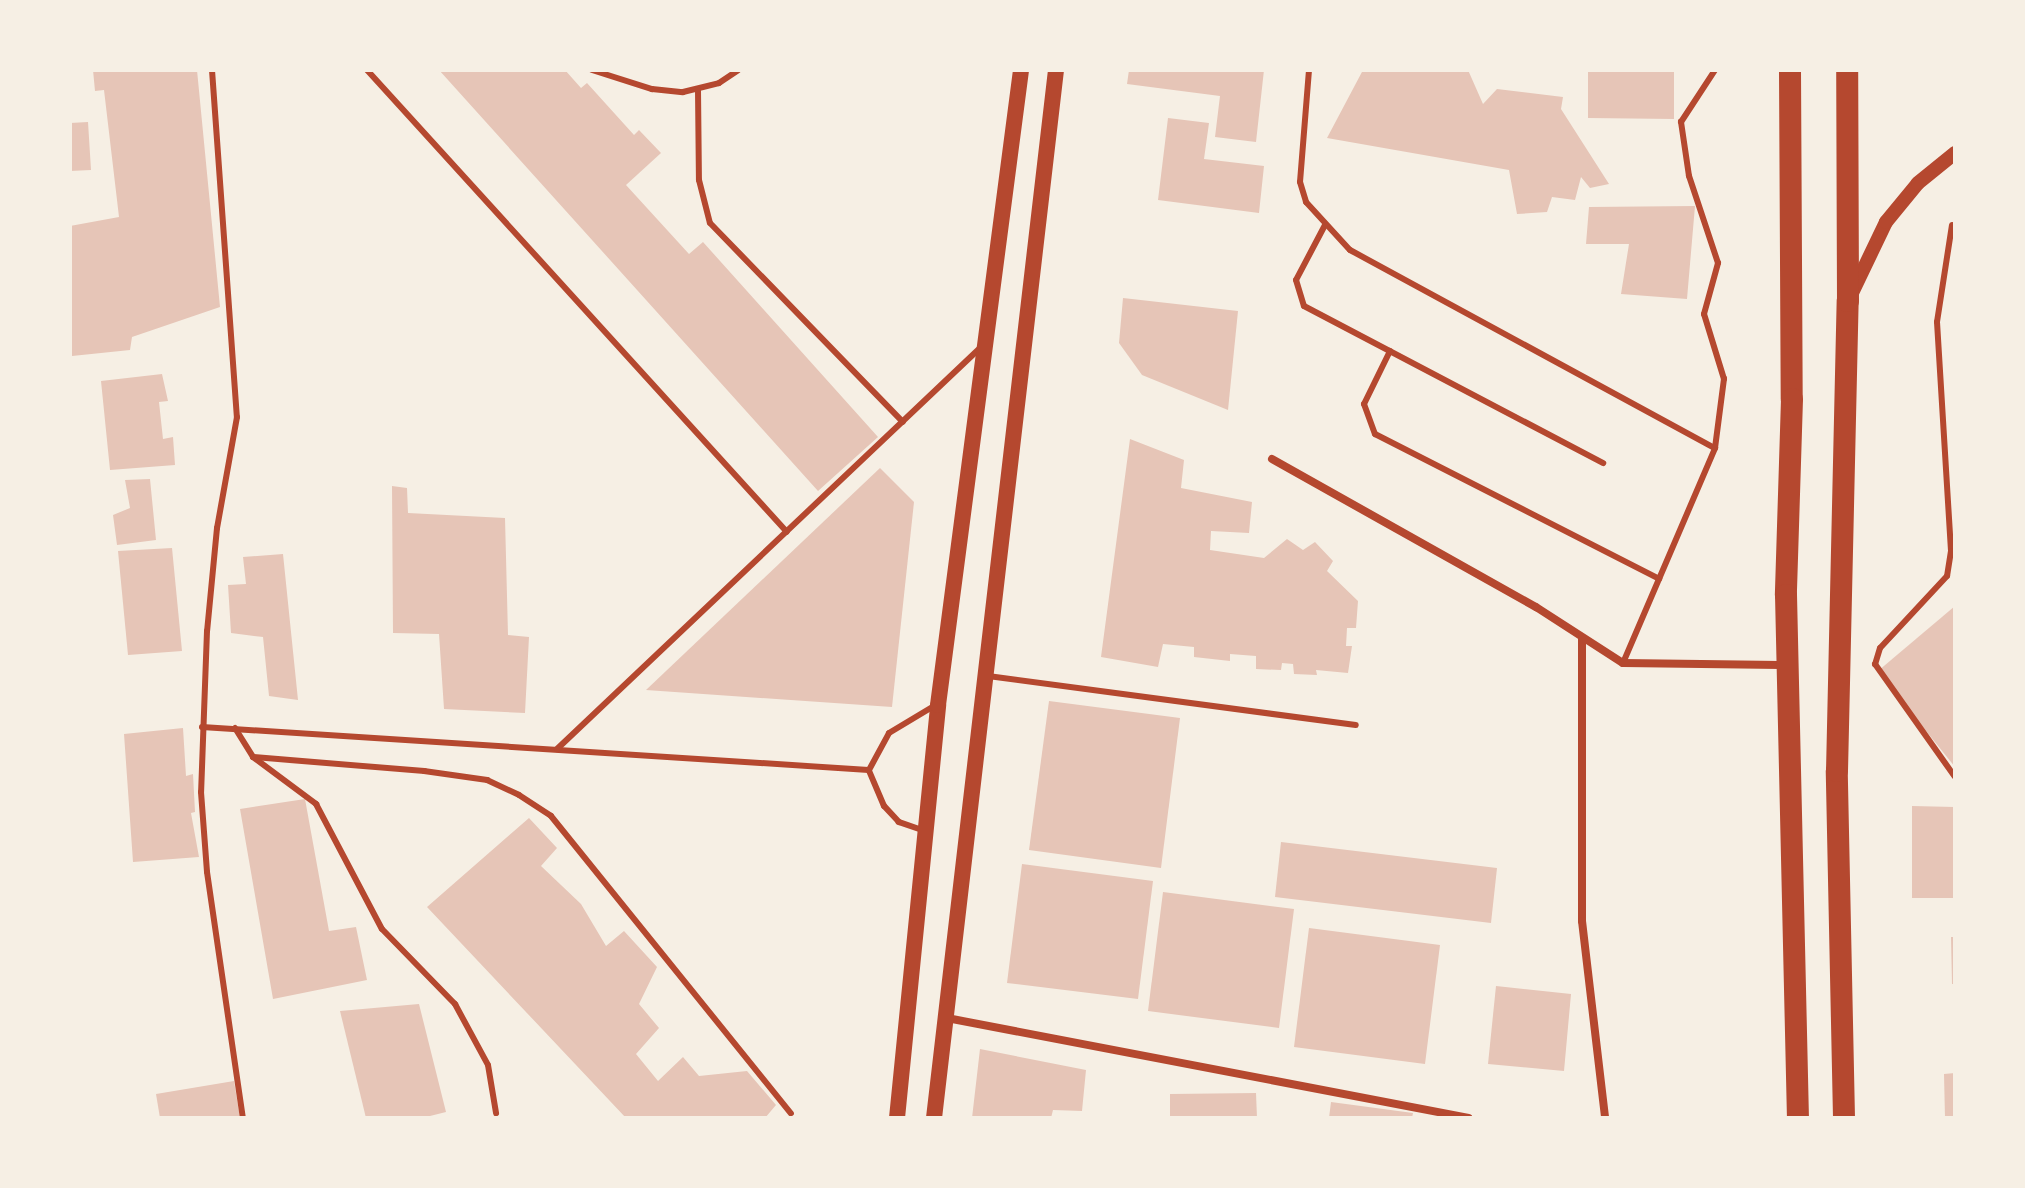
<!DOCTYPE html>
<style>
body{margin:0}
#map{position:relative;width:2025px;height:1188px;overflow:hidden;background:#f6efe4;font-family:Poppins,sans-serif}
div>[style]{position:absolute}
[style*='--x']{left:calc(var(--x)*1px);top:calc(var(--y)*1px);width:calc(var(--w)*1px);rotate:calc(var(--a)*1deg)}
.building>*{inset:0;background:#e6c5b7}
.service>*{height:6px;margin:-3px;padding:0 3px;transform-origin:3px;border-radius:3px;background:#b5482f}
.minor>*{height:8px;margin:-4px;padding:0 4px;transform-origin:4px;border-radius:4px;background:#b5482f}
.tertiary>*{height:14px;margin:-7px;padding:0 7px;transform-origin:7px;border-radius:7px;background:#b5482f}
.secondary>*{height:16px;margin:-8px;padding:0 8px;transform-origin:8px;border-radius:8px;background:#b5482f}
.trunk>*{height:22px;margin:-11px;padding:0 11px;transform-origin:11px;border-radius:11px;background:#b5482f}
span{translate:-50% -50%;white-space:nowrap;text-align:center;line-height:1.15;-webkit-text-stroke:8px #f6efe4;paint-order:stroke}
.frame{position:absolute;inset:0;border:72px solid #f6efe4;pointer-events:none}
</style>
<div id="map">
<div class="building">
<i style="clip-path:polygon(93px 70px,197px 70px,220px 307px,132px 337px,130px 350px,72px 356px,70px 226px,119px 217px,104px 90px,95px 91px)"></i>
<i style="clip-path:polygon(439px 70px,565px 70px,581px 88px,587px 83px,634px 135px,639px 130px,661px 153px,626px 185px,689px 254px,703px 242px,878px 437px,818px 491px)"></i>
<i style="clip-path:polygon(1129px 70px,1264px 70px,1256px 142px,1215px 137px,1220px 96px,1127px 84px)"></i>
<i style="clip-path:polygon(1363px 70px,1468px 70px,1483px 104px,1497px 89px,1563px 97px,1561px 109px,1609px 184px,1590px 188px,1581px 177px,1575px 200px,1552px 197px,1547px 212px,1517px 214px,1509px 170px,1327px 138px)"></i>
<i style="clip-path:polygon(1588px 70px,1674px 70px,1674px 119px,1588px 118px)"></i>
<i style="clip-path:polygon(1168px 118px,1209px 123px,1204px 159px,1264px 166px,1259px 213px,1158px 200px)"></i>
<i style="clip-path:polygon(88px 122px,91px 170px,70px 171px,70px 123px)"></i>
<i style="clip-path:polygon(1695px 206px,1687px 299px,1621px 294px,1629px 244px,1586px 244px,1589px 207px)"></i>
<i style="clip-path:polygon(1123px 298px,1238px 311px,1228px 410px,1142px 375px,1119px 343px)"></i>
<i style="clip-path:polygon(162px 374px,168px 401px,159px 402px,163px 439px,173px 437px,175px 465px,110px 470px,101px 381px)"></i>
<i style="clip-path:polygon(1130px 439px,1184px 460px,1181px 488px,1252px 502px,1249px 533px,1211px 531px,1210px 550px,1264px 558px,1287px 539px,1303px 550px,1315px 542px,1333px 561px,1327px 571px,1358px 601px,1356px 628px,1347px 628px,1346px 646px,1352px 646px,1348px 673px,1316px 670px,1317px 675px,1294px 674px,1293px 664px,1282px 663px,1281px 670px,1256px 669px,1256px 656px,1230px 654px,1230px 661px,1194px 657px,1194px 647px,1163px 644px,1158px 667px,1101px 657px)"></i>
<i style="clip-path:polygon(880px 468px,914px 502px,892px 707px,646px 690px)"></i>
<i style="clip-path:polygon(150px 479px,156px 540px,117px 545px,113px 515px,130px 508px,125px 480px)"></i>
<i style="clip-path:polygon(392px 486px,407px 488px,408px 513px,505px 518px,508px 635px,529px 637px,525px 713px,444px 709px,439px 634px,393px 633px)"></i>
<i style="clip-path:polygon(172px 548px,182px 651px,128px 655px,118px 551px)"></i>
<i style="clip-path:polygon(283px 554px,298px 700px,269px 696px,263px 637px,231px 633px,228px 585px,246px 584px,243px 557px)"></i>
<i style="clip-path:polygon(1955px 606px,1955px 767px,1878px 671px)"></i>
<i style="clip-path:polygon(1049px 701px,1180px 718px,1161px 868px,1029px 850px)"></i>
<i style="clip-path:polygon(183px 728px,186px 776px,193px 774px,195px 812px,191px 813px,199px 857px,133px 862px,124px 734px)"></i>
<i style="clip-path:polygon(305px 799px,329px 931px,356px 927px,367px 980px,273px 999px,240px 809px)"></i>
<i style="clip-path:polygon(1912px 806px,1955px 807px,1955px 898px,1912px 898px)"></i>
<i style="clip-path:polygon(529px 818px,557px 848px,541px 866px,581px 904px,606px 946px,624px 931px,657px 967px,639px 1004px,659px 1028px,636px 1054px,658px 1081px,683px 1057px,699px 1076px,747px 1071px,776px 1105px,765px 1118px,626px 1118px,427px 907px)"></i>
<i style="clip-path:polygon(1281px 842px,1497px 868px,1491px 923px,1275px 897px)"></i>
<i style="clip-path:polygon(1022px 864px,1153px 881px,1138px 999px,1007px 983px)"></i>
<i style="clip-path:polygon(1163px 892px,1294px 909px,1279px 1028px,1148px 1011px)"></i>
<i style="clip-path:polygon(1309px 928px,1440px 945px,1425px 1064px,1294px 1047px)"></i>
<i style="clip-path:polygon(1951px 937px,1955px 937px,1955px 984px,1952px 984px)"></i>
<i style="clip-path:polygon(1496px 986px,1571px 994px,1564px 1071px,1488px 1064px)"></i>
<i style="clip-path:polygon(419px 1004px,446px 1112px,422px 1118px,366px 1118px,340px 1011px)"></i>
<i style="clip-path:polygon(980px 1049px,1086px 1070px,1082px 1111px,1053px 1110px,1051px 1118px,972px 1118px)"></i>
<i style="clip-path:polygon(1955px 1073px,1955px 1118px,1945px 1118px,1944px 1074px)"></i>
<i style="clip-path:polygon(234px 1081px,240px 1118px,160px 1118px,156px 1094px)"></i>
<i style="clip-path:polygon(1256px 1093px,1257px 1118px,1170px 1118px,1170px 1094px)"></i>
<i style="clip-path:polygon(1331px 1102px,1413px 1113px,1412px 1118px,1329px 1118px)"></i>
</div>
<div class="service">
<i style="--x:212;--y:70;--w:348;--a:85.9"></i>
<i style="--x:237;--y:417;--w:113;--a:100.2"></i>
<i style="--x:217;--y:528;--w:103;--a:95.5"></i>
<i style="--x:207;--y:631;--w:161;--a:92.1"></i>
<i style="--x:201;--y:792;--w:80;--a:85.7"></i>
<i style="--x:207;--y:872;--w:249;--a:81.7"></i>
<i style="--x:367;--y:70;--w:624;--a:47.73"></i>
<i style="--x:592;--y:70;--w:63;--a:17.6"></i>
<i style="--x:652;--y:89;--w:31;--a:6"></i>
<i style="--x:683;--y:92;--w:37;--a:-14"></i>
<i style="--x:719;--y:83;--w:23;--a:-34"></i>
<i style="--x:1309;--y:70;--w:112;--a:94.6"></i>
<i style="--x:1300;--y:182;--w:21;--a:73"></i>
<i style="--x:1306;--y:202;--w:65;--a:47.5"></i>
<i style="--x:1350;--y:250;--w:415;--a:28.5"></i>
<i style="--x:698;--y:90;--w:90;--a:89.4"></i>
<i style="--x:699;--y:180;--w:44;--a:75.7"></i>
<i style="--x:710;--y:223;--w:277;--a:45.9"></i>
<i style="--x:1325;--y:225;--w:62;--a:117.8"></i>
<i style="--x:1296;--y:280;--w:27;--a:73"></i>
<i style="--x:1304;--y:306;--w:338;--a:27.7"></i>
<i style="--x:1952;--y:225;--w:98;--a:98.8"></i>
<i style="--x:1937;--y:322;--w:229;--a:86.5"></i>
<i style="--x:1951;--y:551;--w:25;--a:99"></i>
<i style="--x:1947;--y:576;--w:98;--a:132.9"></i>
<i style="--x:1880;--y:648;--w:17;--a:107"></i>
<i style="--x:1875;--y:664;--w:138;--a:54.7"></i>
<i style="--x:1390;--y:351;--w:59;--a:116.1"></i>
<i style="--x:1364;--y:404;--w:32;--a:70"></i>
<i style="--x:1375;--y:434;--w:319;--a:27"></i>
<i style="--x:1623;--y:663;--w:234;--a:-66.8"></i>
<i style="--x:1715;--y:448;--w:70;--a:-82.6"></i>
<i style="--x:1724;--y:379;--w:68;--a:-107.1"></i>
<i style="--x:1704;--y:314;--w:53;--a:-74.6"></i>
<i style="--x:1718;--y:263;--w:92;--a:-108.4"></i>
<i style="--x:1689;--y:176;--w:55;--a:-98.4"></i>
<i style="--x:1681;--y:122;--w:62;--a:-56.8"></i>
<i style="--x:988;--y:676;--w:371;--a:7.6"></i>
<i style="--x:202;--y:727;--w:668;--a:3.69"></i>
<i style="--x:235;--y:728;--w:34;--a:58"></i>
<i style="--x:253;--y:757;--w:79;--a:36.7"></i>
<i style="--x:316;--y:804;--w:141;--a:62.2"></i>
<i style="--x:382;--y:929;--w:105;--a:45.8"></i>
<i style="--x:455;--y:1004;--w:69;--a:61.6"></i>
<i style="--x:488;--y:1065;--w:49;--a:80.5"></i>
<i style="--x:557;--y:749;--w:584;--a:-43.47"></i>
<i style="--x:253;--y:757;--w:172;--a:4.7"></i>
<i style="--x:424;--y:771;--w:64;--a:8.1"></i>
<i style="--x:487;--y:780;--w:35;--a:25"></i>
<i style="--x:519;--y:795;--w:38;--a:33"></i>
<i style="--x:551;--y:816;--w:382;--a:51.1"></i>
<i style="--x:925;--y:831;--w:28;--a:-161"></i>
<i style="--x:899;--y:822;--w:22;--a:-133"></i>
<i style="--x:884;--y:806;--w:39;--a:-113"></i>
<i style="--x:869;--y:770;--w:42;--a:-61.6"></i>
<i style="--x:889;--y:733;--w:52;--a:-31"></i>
</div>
<div class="minor">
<i style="--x:1272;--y:459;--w:303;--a:29.3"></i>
<i style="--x:1536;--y:607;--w:103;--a:32.8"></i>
<i style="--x:1623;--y:663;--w:161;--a:0.7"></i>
<i style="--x:1582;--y:639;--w:282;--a:90"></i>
<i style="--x:1582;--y:921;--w:198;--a:83.3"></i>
<i style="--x:947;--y:1018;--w:531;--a:10.84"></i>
</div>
<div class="tertiary">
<i style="--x:1852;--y:293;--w:79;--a:-64.4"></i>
<i style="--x:1886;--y:222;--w:50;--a:-50.6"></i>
<i style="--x:1918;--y:183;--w:48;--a:-39"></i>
</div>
<div class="secondary">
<i style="--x:897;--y:1118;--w:415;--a:-84.3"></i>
<i style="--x:938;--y:705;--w:640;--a:-82.55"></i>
<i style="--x:934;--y:1118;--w:1055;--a:-83.36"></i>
</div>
<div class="trunk">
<i style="--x:1790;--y:70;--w:329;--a:89.7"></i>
<i style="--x:1792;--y:399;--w:196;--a:91.8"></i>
<i style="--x:1786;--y:595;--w:523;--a:88.69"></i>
<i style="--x:1844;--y:1118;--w:347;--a:-91.2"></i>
<i style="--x:1837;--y:771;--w:470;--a:-88.7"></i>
<i style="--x:1848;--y:301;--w:231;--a:-90.2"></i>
</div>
<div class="frame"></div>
</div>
